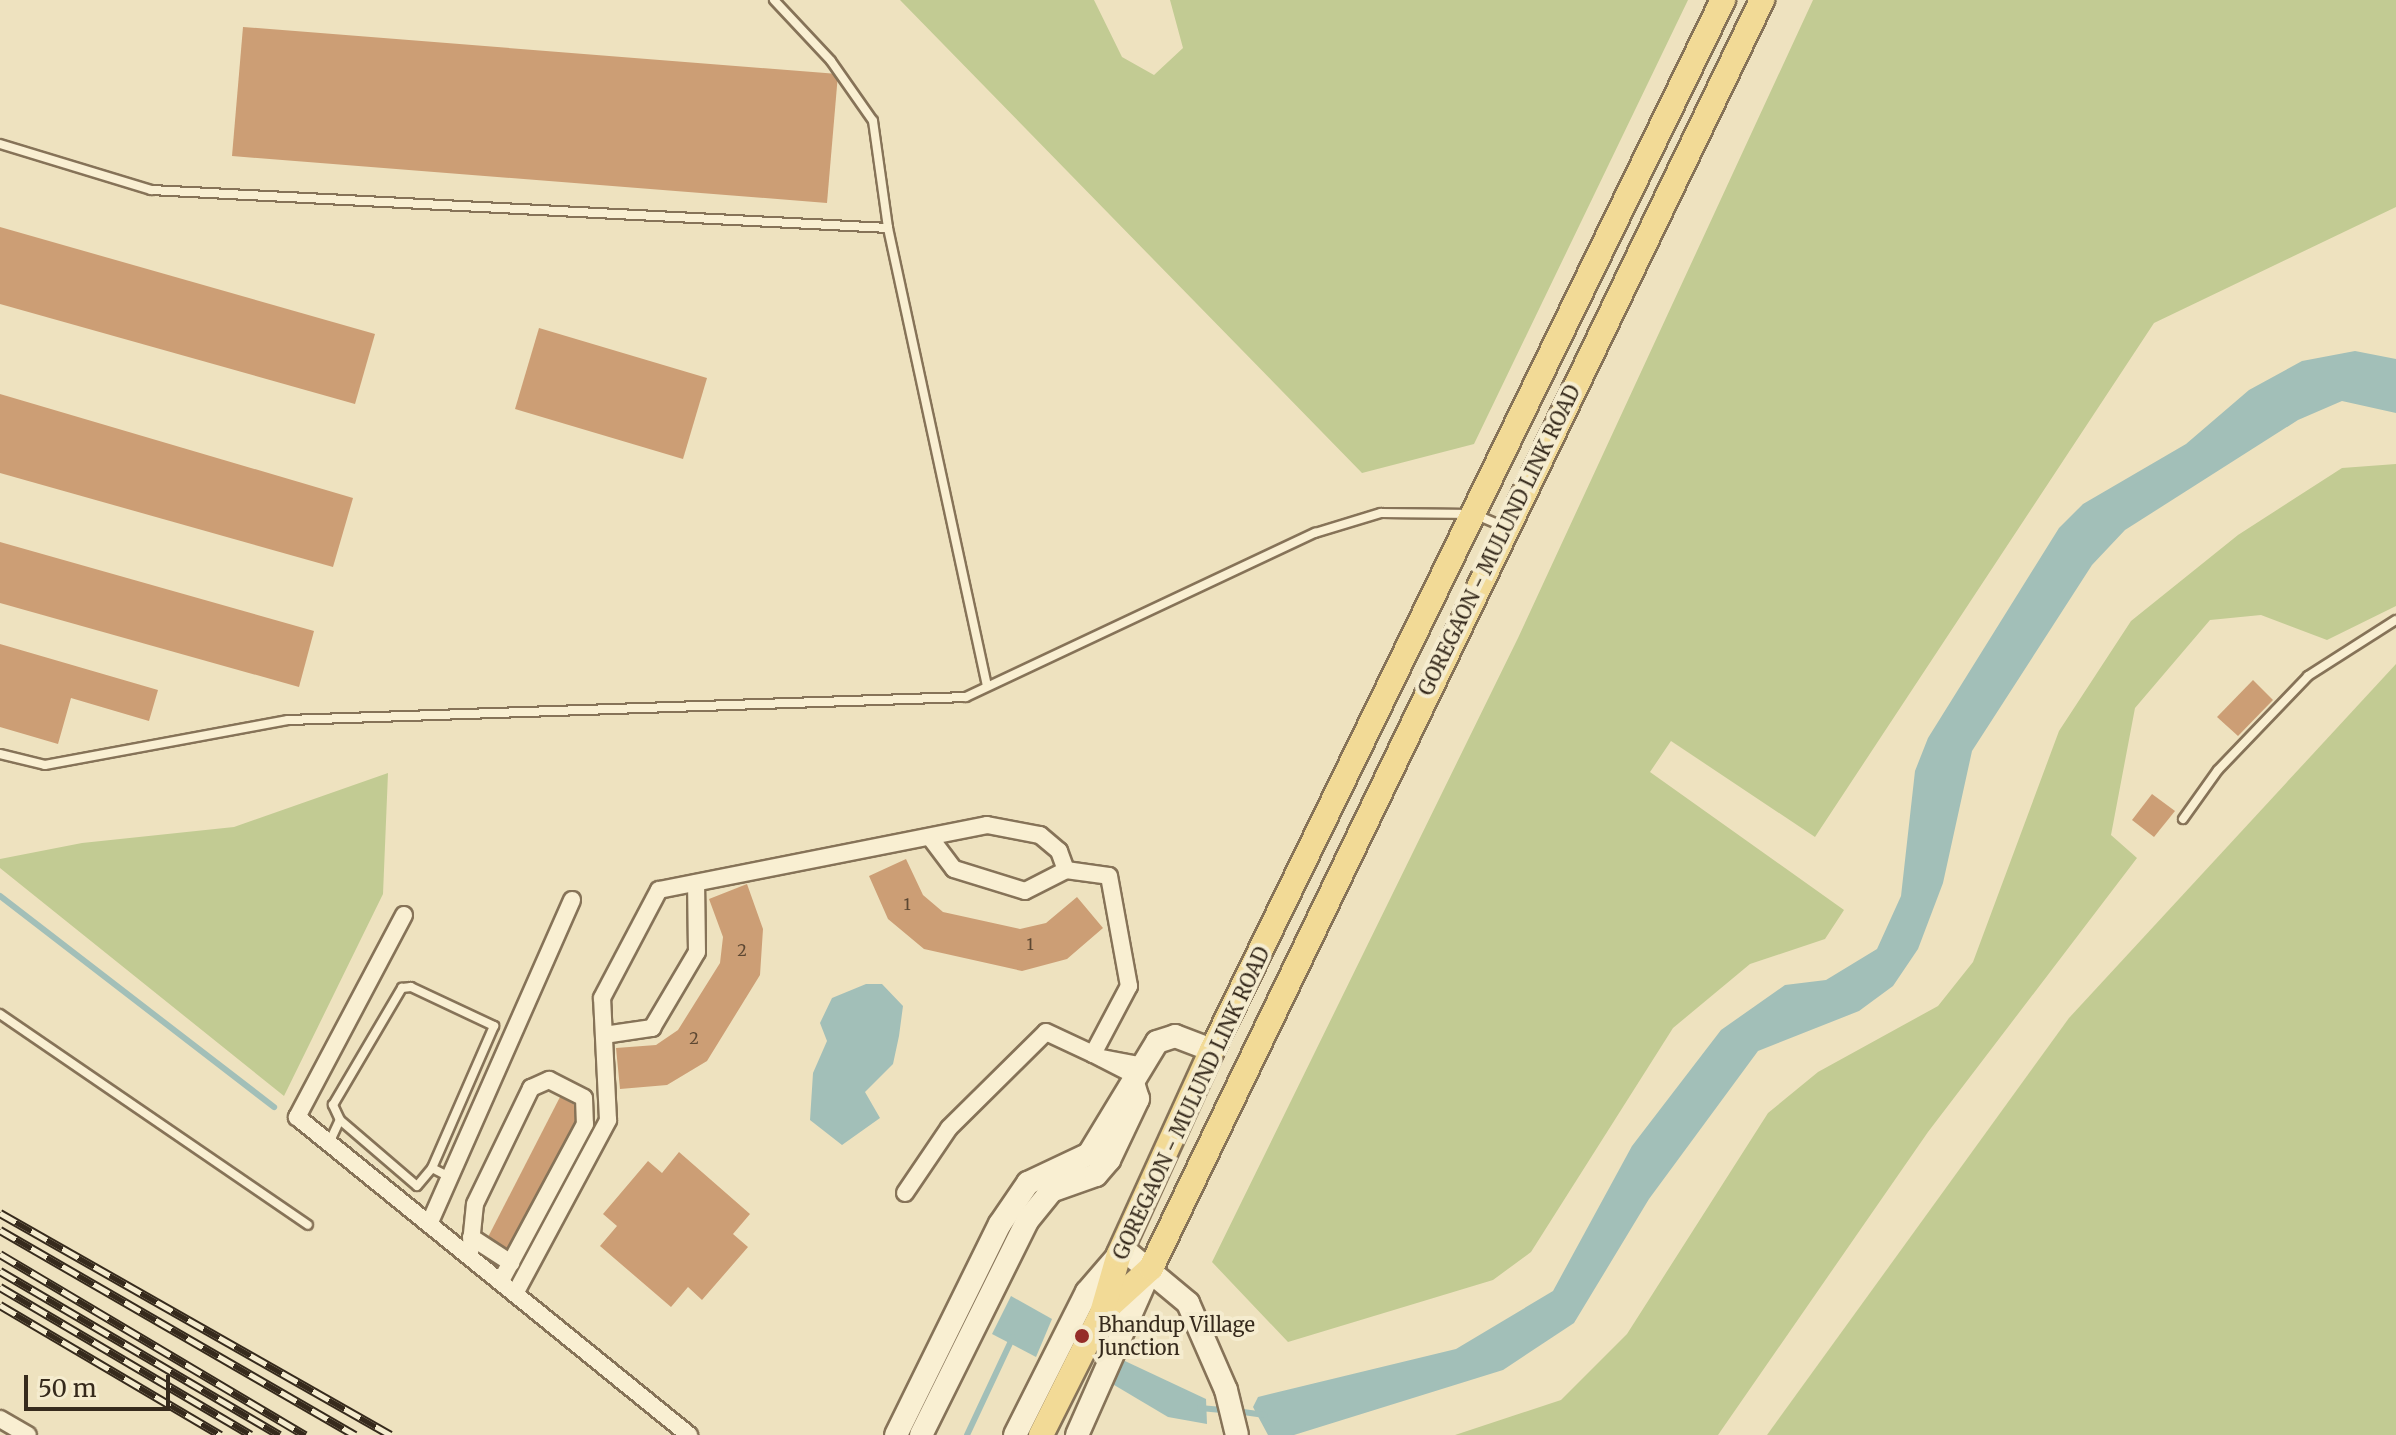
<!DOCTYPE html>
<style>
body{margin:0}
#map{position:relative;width:2396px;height:1435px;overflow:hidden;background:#eee2bf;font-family:Merriweather,serif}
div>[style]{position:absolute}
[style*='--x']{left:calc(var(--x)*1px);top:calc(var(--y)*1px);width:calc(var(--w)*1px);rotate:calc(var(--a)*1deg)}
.green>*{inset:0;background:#c2cb93}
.water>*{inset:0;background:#a2bfb8}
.stream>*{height:6px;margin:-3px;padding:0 3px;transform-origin:3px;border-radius:3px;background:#a2bfb8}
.building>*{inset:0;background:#cc9e75}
.roads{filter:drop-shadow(2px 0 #867358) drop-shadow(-2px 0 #867358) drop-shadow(0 2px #867358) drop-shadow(0 -2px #867358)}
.lane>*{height:8px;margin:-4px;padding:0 4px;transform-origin:4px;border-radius:4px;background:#f9efd2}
.street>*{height:16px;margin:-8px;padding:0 8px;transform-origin:8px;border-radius:8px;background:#f9efd2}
.secondary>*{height:22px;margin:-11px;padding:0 11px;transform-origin:11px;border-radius:11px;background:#f9efd2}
.primary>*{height:24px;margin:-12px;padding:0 12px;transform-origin:12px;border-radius:12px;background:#f2da96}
.rail>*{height:9px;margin-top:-4.5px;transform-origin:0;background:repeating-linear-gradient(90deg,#f5eccf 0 18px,#362a1c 0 36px);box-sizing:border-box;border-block:2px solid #362a1c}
.dots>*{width:22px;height:22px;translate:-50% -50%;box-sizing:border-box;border:4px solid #f5eccf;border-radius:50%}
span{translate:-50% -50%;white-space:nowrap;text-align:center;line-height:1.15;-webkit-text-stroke:8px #f5eccf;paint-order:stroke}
.number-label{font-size:16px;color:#5c4732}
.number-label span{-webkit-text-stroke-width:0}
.street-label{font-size:20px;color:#362a1c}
.poi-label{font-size:20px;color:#362a1c}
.left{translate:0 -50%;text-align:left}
.scale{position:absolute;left:24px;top:1375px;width:146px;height:36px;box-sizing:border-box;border:4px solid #362a1c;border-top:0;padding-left:10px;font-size:24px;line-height:28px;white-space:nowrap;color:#362a1c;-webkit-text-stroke:6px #f5eccf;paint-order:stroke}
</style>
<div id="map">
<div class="green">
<i style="clip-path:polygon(900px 0,1094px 0,1122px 57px,1154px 75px,1183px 48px,1170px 0,1688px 0,1474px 444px,1362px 473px)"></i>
<i style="clip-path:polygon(1813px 0,2396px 0,2396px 207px,2154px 323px,1815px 837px,1671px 741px,1650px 772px,1844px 910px,1825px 939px,1750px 964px,1673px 1028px,1531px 1252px,1493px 1280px,1288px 1342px,1212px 1262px,1518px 638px)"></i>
<i style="clip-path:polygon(2396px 464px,2396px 606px,2327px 640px,2261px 615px,2210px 620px,2135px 708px,2111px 835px,2137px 858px,1928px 1132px,1718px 1435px,1455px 1435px,1561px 1400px,1627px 1334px,1768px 1113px,1818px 1072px,1938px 1006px,1973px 962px,2059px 731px,2131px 621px,2238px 535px,2342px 468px)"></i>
<i style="clip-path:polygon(2396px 664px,2396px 1435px,1767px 1435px,2069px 1018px)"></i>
<i style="clip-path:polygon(388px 773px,383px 894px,284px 1096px,0 868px,0 859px,82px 843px,234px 827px)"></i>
</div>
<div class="water">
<i style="clip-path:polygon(2355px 351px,2396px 359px,2396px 413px,2342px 401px,2298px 420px,2125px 530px,2092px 565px,1972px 751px,1943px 883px,1918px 949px,1893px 986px,1859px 1011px,1758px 1051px,1649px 1199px,1574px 1323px,1503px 1370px,1294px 1435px,1268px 1435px,1253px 1407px,1258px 1397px,1456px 1349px,1553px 1291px,1632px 1146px,1721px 1030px,1785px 985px,1826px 980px,1877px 949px,1901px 896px,1915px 771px,1928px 738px,2059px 528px,2083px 504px,2186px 444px,2249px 390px,2302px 361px)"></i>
<i style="clip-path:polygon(866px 984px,882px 984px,903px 1006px,899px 1036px,893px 1064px,865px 1092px,880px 1118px,842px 1145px,810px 1120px,813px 1073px,827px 1041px,820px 1023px,832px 998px)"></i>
<i style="clip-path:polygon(1011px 1296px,1052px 1319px,1036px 1357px,992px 1334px)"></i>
<i style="clip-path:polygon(1110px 1354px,1206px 1399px,1207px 1424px,1168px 1417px,1099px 1376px)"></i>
</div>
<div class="stream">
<i style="--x:0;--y:896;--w:346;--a:37.6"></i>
<i style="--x:1200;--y:1408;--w:25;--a:5"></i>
<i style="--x:1236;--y:1411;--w:29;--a:8"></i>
<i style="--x:967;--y:1435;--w:108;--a:-64.9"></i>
</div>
<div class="building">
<i style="clip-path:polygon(243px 27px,838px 74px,827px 203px,232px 156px)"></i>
<i style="clip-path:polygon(0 227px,375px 334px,355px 404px,0 304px)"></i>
<i style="clip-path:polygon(539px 328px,707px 378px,683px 459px,515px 409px)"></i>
<i style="clip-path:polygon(0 394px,353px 498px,333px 567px,0 473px)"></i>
<i style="clip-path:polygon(0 542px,314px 631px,299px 687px,0 603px)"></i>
<i style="clip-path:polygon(0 644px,158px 690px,149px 721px,71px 698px,58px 744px,0 727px)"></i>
<i style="clip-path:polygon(2253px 680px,2273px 700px,2238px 736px,2217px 717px)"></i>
<i style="clip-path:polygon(2152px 794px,2175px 811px,2154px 837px,2132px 820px)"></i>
<i style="clip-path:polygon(906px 859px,923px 895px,943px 912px,1020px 929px,1046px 923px,1077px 897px,1103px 928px,1067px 959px,1022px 971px,924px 949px,888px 919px,869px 876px)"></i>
<i style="clip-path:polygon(747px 884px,763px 929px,760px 975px,707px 1061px,667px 1085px,620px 1089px,616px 1048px,656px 1045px,678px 1030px,720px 963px,723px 937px,709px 899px)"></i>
<i style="clip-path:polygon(560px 1097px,584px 1110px,510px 1253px,486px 1241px)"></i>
<i style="clip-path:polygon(679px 1152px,750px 1214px,733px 1234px,748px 1247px,702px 1300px,688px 1287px,671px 1307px,600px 1246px,617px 1226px,603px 1214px,648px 1161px,662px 1173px)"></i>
</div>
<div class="roads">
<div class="lane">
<i style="--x:774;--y:0;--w:83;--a:46.9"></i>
<i style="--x:831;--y:61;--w:73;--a:55"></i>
<i style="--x:873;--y:121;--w:108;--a:82"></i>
<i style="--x:888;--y:228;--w:468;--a:77.8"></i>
<i style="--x:0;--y:144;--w:158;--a:16.9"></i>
<i style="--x:151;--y:190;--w:738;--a:2.95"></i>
<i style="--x:0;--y:754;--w:46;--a:13.7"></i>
<i style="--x:45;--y:765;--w:247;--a:-10.5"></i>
<i style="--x:288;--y:720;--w:678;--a:-1.94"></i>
<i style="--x:966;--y:697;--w:386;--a:-25.2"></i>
<i style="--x:1315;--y:533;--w:69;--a:-16.9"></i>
<i style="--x:1381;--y:513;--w:93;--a:0.6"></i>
<i style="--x:1474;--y:514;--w:33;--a:23"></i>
<i style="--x:2183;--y:819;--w:60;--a:-54.5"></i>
<i style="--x:2218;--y:770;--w:130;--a:-46.2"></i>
<i style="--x:2308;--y:676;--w:104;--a:-32.5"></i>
<i style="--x:0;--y:1014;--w:373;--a:34.4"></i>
<i style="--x:340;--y:1120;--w:101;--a:40.6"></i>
<i style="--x:417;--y:1186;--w:23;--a:-50"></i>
<i style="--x:330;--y:1141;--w:23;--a:-65"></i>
<i style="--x:340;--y:1120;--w:17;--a:-115"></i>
<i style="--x:333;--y:1105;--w:136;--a:-59.5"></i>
<i style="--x:402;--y:988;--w:9;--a:-6"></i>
<i style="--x:411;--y:987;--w:92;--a:25.2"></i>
<i style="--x:494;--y:1026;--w:155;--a:113.6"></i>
<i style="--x:432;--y:1168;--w:20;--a:27"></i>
</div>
<div class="street">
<i style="--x:932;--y:840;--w:36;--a:53"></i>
<i style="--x:954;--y:869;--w:74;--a:17.2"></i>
<i style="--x:1025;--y:891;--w:46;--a:-27.1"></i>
<i style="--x:1066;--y:870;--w:43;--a:7.9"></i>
<i style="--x:1109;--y:876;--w:112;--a:79.7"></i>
<i style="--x:1129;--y:986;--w:77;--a:117.9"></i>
<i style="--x:1093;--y:1054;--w:51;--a:27.1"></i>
<i style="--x:404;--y:915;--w:229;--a:117.9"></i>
<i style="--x:297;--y:1117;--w:505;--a:39.05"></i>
<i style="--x:604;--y:1035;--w:49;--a:-8.3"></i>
<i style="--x:652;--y:1028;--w:88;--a:-59.4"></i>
<i style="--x:697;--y:952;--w:69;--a:-90.8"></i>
<i style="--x:1102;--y:1058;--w:43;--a:10.8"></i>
<i style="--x:905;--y:1193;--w:78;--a:-55.9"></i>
<i style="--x:949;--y:1128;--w:136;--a:-44.7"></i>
<i style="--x:1046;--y:1032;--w:52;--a:25.1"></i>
<i style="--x:430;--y:1222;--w:352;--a:-66.2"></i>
<i style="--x:471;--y:1237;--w:48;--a:33"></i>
<i style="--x:470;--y:1253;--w:49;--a:-84.2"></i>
<i style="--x:475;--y:1204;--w:129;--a:-64.2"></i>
<i style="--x:531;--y:1088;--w:20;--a:-24"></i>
<i style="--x:549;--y:1080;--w:39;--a:27"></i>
<i style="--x:584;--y:1098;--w:26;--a:88"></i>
<i style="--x:585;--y:1124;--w:176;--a:118.2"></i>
<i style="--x:517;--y:1290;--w:193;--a:-61.8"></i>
<i style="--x:608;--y:1120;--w:122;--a:-92.8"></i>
<i style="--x:602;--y:998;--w:122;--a:-62.2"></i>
<i style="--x:659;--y:890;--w:334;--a:-11.2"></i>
<i style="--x:987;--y:825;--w:54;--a:10.7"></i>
<i style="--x:1040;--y:835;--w:25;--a:40"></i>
<i style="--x:1059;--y:851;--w:20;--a:70"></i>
<i style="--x:0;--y:1419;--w:32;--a:30"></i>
</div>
<div class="secondary">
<i style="--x:1122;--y:1248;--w:86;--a:39.8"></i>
<i style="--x:1188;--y:1303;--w:95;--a:66.4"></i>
<i style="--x:1226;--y:1390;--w:46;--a:76.3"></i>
<i style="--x:896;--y:1435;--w:235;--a:-63.8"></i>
<i style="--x:1000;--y:1224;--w:50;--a:-55.7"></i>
<i style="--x:1028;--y:1183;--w:68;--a:-25.4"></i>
<i style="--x:1089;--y:1154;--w:131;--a:-58.7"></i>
<i style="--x:1157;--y:1042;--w:19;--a:-18"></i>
<i style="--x:1175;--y:1036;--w:40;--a:21"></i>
<i style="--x:921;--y:1435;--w:239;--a:-63.6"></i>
<i style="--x:1027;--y:1221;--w:38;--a:-51"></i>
<i style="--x:1051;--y:1191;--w:48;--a:-19.6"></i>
<i style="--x:1096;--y:1175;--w:20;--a:-49"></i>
<i style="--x:1109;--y:1160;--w:68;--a:-64.6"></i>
<i style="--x:1138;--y:1099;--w:14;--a:-107"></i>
<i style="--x:1015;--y:1435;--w:160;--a:-63.3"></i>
<i style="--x:1087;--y:1292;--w:46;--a:-49.4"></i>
<i style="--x:1077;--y:1435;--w:183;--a:-66.1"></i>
</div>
<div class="primary">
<i style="--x:1105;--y:1310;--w:62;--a:-42.4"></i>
<i style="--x:1151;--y:1268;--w:1408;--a:-64.27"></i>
<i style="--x:1041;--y:1435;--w:136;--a:-63.4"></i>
<i style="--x:1102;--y:1313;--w:61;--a:-73.9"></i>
<i style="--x:1119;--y:1254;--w:224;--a:-65.5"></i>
<i style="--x:1212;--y:1050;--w:1168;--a:-64.05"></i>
</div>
</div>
<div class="rail">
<i style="--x:0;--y:1213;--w:449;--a:29.6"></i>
<i style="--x:0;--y:1230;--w:410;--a:30"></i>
<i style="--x:0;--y:1254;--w:355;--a:30.7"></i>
<i style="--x:0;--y:1271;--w:324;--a:30.4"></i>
<i style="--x:0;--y:1287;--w:291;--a:30.5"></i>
<i style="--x:0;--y:1305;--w:256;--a:30.5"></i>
</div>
<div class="dots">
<i style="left:1082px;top:1336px;background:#952d28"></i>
</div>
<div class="number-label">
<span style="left:907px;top:904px">1</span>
<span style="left:1030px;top:944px">1</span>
<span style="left:742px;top:950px">2</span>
<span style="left:694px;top:1038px">2</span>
</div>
<div class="street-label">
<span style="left:1499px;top:540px;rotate:-64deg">GOREGAON - MULUND LINK ROAD</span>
<span style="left:1191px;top:1103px;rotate:-65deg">GOREGAON - MULUND LINK ROAD</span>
</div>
<div class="poi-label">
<span class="left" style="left:1098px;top:1336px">Bhandup Village<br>Junction</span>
</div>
<div class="scale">50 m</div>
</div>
